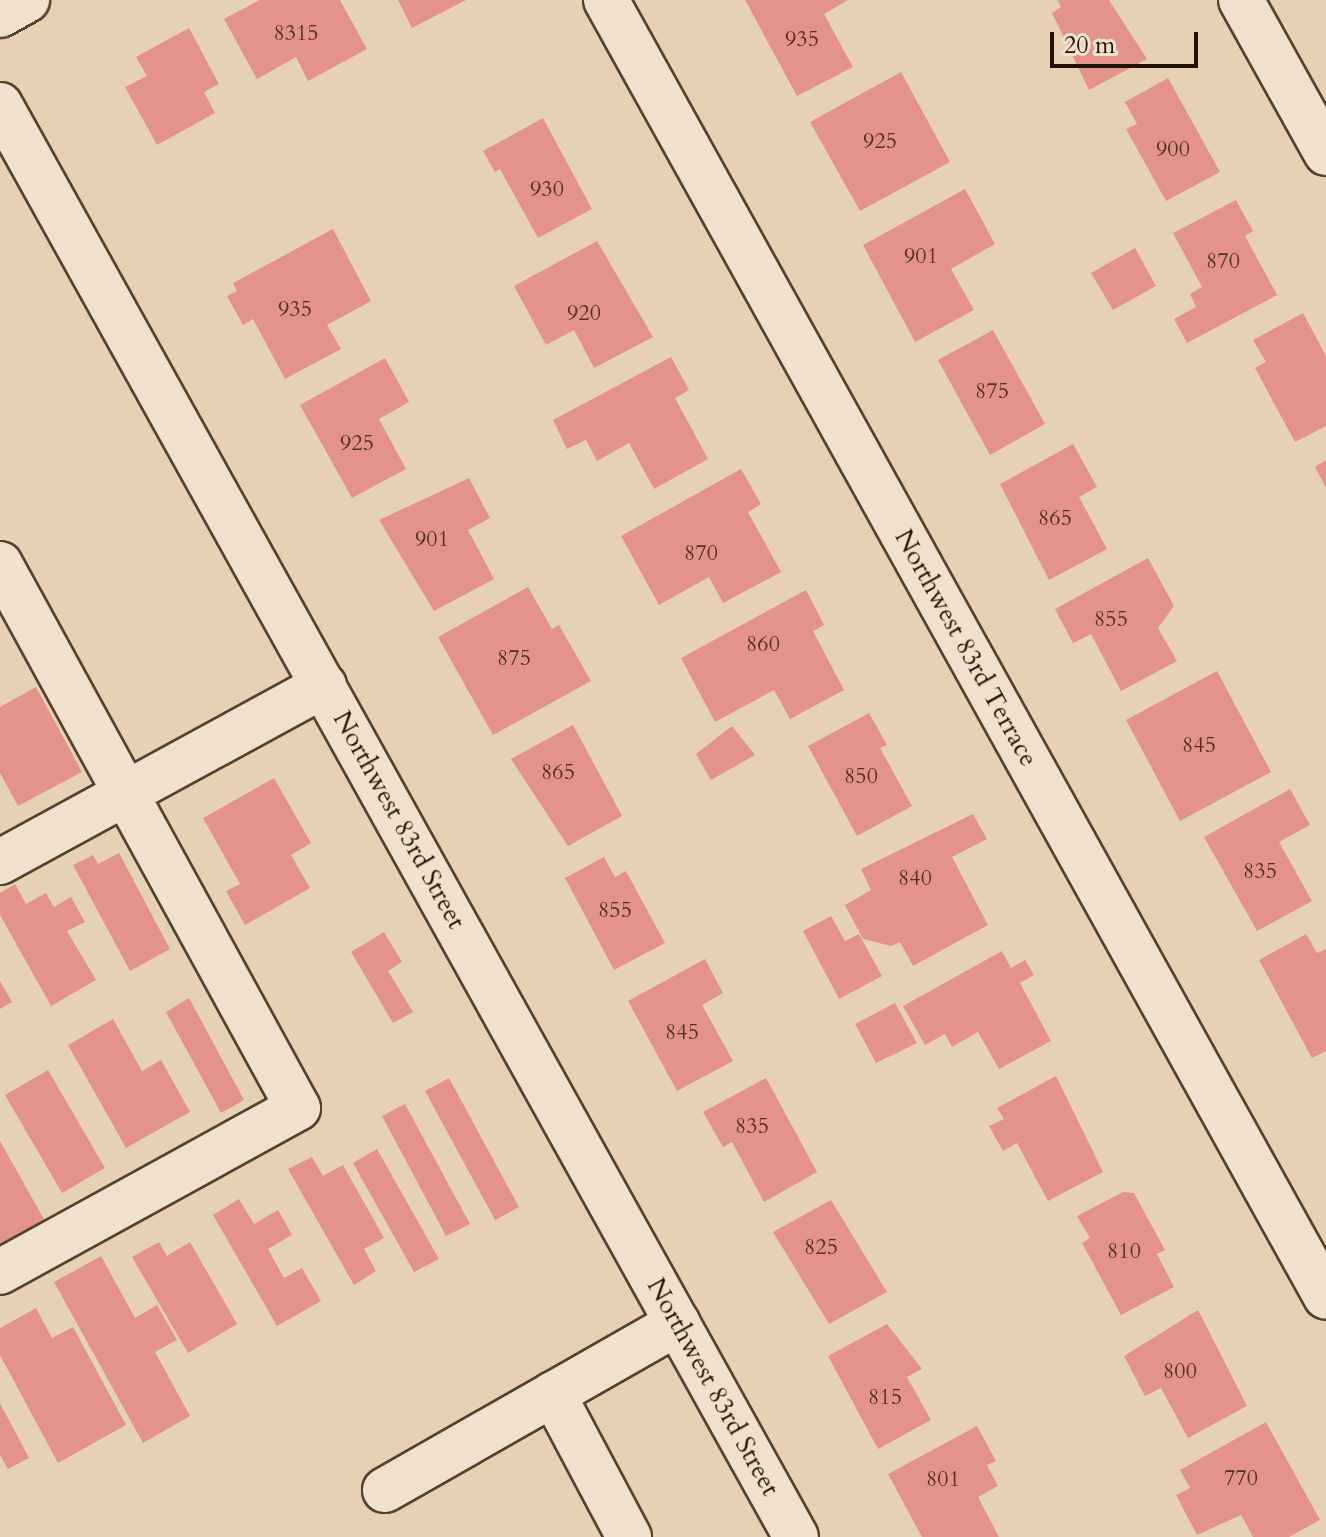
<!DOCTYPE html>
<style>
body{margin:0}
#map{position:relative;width:1326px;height:1537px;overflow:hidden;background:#e7d1b4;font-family:Cardo,serif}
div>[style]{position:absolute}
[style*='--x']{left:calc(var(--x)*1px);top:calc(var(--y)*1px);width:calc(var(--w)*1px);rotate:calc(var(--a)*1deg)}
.building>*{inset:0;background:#e4938b}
.roads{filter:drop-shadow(2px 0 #53422e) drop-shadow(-2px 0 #53422e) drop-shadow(0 2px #53422e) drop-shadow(0 -2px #53422e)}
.minor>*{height:44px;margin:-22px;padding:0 22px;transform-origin:22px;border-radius:22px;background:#efe1ce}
span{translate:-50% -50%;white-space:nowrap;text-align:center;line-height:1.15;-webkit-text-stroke:6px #efe1ce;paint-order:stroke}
.number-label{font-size:22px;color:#523224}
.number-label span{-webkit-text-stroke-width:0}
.street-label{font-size:26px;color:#221201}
.scale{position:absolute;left:1050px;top:32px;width:148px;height:36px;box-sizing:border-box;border:4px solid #221201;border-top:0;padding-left:10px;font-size:24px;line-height:28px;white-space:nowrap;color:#221201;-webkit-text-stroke:6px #efe1ce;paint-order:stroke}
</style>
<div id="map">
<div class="building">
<i style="clip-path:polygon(260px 0,340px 0,367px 49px,308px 81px,296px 57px,257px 79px,224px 19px)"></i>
<i style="clip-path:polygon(398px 0,466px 0,412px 28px)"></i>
<i style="clip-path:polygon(745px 0,848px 0,824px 14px,853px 67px,797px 96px)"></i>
<i style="clip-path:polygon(1057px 0,1109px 0,1147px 59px,1089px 90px,1052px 13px,1061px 7px)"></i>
<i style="clip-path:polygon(189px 28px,219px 84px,204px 92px,215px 113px,157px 145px,125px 87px,147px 76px,136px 57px)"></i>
<i style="clip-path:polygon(901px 72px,950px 162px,860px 211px,810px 122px)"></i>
<i style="clip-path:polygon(1168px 78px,1220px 172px,1166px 201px,1126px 129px,1137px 124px,1125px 102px)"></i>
<i style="clip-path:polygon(543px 118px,592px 209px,538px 238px,500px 169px,495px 172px,483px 151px)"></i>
<i style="clip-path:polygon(965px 189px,995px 244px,951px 269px,974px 310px,915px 342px,863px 245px)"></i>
<i style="clip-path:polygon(1236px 200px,1253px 231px,1245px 236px,1277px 295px,1187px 343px,1174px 319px,1196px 307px,1190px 294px,1202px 287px,1173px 233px)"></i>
<i style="clip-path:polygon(333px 229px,371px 301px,327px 325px,341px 349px,285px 379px,253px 319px,243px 325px,227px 296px,237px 291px,233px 283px)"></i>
<i style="clip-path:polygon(597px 241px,653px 337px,594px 368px,574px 330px,546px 345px,514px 286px)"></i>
<i style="clip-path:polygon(1135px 248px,1156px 286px,1113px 310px,1091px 273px)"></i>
<i style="clip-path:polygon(1303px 313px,1326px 356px,1326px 426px,1295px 442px,1255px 368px,1266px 362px,1253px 340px)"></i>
<i style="clip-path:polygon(993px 330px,1045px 424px,990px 455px,938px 360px)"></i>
<i style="clip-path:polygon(671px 357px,689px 390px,675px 398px,708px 459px,654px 489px,629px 443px,597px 461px,586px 440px,567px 449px,553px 420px)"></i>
<i style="clip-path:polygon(385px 358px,409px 402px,379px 419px,406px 469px,352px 498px,300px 405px)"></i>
<i style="clip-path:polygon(1073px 444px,1097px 487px,1079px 497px,1107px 549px,1049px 580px,1000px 484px)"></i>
<i style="clip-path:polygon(1326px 460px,1326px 488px,1315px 467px)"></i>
<i style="clip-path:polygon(741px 469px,761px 504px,748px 512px,781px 572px,723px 603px,709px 577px,659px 605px,621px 536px)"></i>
<i style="clip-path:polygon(469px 478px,490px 518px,468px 530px,494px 579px,434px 611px,379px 520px)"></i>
<i style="clip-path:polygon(1148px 558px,1174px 606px,1158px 628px,1177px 661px,1121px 691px,1091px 634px,1073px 643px,1055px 609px)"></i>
<i style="clip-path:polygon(528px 587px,552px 629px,559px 625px,591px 681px,493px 735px,438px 637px)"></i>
<i style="clip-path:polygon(806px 590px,824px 625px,813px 631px,844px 690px,790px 719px,774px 690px,715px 722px,681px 658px)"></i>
<i style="clip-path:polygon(1217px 671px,1271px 772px,1180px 821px,1126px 720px)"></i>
<i style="clip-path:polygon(36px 687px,82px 772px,18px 806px,0 773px,0 707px)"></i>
<i style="clip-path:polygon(869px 713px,887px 745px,880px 748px,912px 806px,857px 836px,808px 746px)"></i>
<i style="clip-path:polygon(573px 725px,622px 816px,568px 846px,511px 759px)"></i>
<i style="clip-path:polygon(732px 726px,755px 755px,711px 780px,696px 754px)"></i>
<i style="clip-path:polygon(274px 778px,311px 843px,291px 855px,310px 888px,245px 925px,226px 891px,240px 884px,203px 818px)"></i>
<i style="clip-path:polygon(1290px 789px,1310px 825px,1279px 842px,1312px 901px,1257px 931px,1204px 837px)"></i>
<i style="clip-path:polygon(973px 814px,987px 839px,952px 857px,988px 925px,913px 966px,900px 942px,891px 946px,863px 939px,845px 905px,871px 890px,861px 869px)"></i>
<i style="clip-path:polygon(119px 853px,170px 949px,130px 971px,73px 865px,93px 855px,98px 864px)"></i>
<i style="clip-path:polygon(604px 857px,615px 877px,626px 871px,665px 943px,614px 970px,565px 878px)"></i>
<i style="clip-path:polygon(15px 884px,26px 904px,46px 893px,54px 907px,71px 897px,85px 922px,67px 931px,96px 980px,51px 1006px,0 915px,0 893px)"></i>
<i style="clip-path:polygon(831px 916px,845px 941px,859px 934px,882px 976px,839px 999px,803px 931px)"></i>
<i style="clip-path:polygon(384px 932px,402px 962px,388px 971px,413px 1012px,393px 1023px,351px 952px)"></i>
<i style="clip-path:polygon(1306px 934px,1317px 953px,1326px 949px,1326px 1051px,1312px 1058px,1259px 960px)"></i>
<i style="clip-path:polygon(1002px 951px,1011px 968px,1025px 960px,1034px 975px,1020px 983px,1051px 1041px,999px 1069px,978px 1032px,952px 1047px,945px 1034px,925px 1045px,903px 1006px)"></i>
<i style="clip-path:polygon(705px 959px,723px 993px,702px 1005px,733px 1061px,677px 1091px,628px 1001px)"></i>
<i style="clip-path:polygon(0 981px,12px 1002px,0 1009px)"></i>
<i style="clip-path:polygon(189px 998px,244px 1100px,221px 1113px,166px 1012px)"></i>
<i style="clip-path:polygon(895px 1003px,917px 1043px,876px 1063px,855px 1024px)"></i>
<i style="clip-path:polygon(113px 1019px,142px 1071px,161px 1060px,190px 1112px,126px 1148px,68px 1045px)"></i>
<i style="clip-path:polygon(48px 1070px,105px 1168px,62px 1193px,5px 1095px)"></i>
<i style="clip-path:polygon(1056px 1076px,1103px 1172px,1048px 1201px,1017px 1143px,1003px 1151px,989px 1126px,1004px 1119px,997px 1108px)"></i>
<i style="clip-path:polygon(449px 1078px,519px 1207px,495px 1220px,425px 1091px)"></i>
<i style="clip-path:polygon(766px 1078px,817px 1172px,764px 1202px,732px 1142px,723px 1147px,703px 1112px)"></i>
<i style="clip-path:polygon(405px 1104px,470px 1224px,446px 1236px,382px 1116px)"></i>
<i style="clip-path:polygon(0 1141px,45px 1221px,0 1246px)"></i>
<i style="clip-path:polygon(377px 1149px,439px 1259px,414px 1272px,353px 1163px)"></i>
<i style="clip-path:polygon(312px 1157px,323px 1176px,343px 1165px,384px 1238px,364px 1249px,376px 1271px,354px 1285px,288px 1169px)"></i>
<i style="clip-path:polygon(1123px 1192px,1134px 1193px,1165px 1250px,1157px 1254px,1174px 1287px,1121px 1315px,1082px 1243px,1090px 1238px,1077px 1216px)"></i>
<i style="clip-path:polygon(239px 1199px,254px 1224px,278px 1210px,292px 1235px,268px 1249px,284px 1278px,302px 1268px,321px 1301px,277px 1326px,213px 1215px)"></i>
<i style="clip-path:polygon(831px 1200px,887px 1292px,829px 1324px,773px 1232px)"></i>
<i style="clip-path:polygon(159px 1242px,167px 1256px,190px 1242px,237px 1324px,188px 1353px,132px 1257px)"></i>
<i style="clip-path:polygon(101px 1256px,135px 1318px,157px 1305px,177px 1340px,155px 1352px,190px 1416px,143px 1443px,54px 1282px)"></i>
<i style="clip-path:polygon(36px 1308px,52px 1338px,73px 1327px,126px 1425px,58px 1463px,0 1355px,0 1328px)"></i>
<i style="clip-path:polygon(1198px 1310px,1247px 1406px,1188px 1438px,1161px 1388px,1145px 1396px,1124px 1356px)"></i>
<i style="clip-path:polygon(887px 1324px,922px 1369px,907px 1377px,931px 1420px,878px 1449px,828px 1356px)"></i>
<i style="clip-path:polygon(0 1403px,29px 1458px,8px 1469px,0 1455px)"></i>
<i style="clip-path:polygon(1266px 1422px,1320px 1520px,1289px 1537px,1253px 1537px,1241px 1515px,1197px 1535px,1176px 1495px,1190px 1488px,1180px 1470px)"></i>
<i style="clip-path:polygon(977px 1426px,996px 1461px,987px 1465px,998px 1486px,978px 1497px,999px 1537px,922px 1537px,888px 1474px)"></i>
</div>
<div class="roads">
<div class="minor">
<i style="--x:606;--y:0;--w:1483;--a:60.96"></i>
<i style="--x:1241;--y:0;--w:175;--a:60.9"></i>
<i style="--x:0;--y:15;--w:31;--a:-29"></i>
<i style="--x:0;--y:105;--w:1638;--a:60.93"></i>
<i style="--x:0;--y:564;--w:620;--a:61.29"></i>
<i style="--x:298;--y:1108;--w:340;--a:151.2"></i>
<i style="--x:0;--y:862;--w:369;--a:-28.6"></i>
<i style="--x:553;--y:1394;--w:162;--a:62"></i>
<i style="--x:385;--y:1490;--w:337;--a:-29.7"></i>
</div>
</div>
<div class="number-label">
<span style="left:296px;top:34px">8315</span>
<span style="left:802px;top:40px">935</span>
<span style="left:880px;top:142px">925</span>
<span style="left:1173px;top:150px">900</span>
<span style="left:547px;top:190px">930</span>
<span style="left:921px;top:257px">901</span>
<span style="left:1223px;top:262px">870</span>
<span style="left:295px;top:310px">935</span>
<span style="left:584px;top:314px">920</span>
<span style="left:992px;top:392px">875</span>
<span style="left:357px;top:444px">925</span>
<span style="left:1055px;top:519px">865</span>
<span style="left:432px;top:540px">901</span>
<span style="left:701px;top:554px">870</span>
<span style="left:1111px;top:620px">855</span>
<span style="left:763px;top:645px">860</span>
<span style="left:514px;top:659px">875</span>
<span style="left:1199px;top:746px">845</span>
<span style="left:558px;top:773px">865</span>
<span style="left:861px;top:777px">850</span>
<span style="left:1260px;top:872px">835</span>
<span style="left:915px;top:879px">840</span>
<span style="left:615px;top:911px">855</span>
<span style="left:682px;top:1033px">845</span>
<span style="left:752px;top:1127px">835</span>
<span style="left:821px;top:1248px">825</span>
<span style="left:1124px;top:1252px">810</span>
<span style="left:1180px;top:1372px">800</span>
<span style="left:885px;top:1398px">815</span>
<span style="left:1241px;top:1479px">770</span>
<span style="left:943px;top:1480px">801</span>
</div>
<div class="street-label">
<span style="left:966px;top:648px;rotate:61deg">Northwest 83rd Terrace</span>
<span style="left:399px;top:820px;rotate:61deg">Northwest 83rd Street</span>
<span style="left:713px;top:1387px;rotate:61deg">Northwest 83rd Street</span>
</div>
<div class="scale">20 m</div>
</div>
